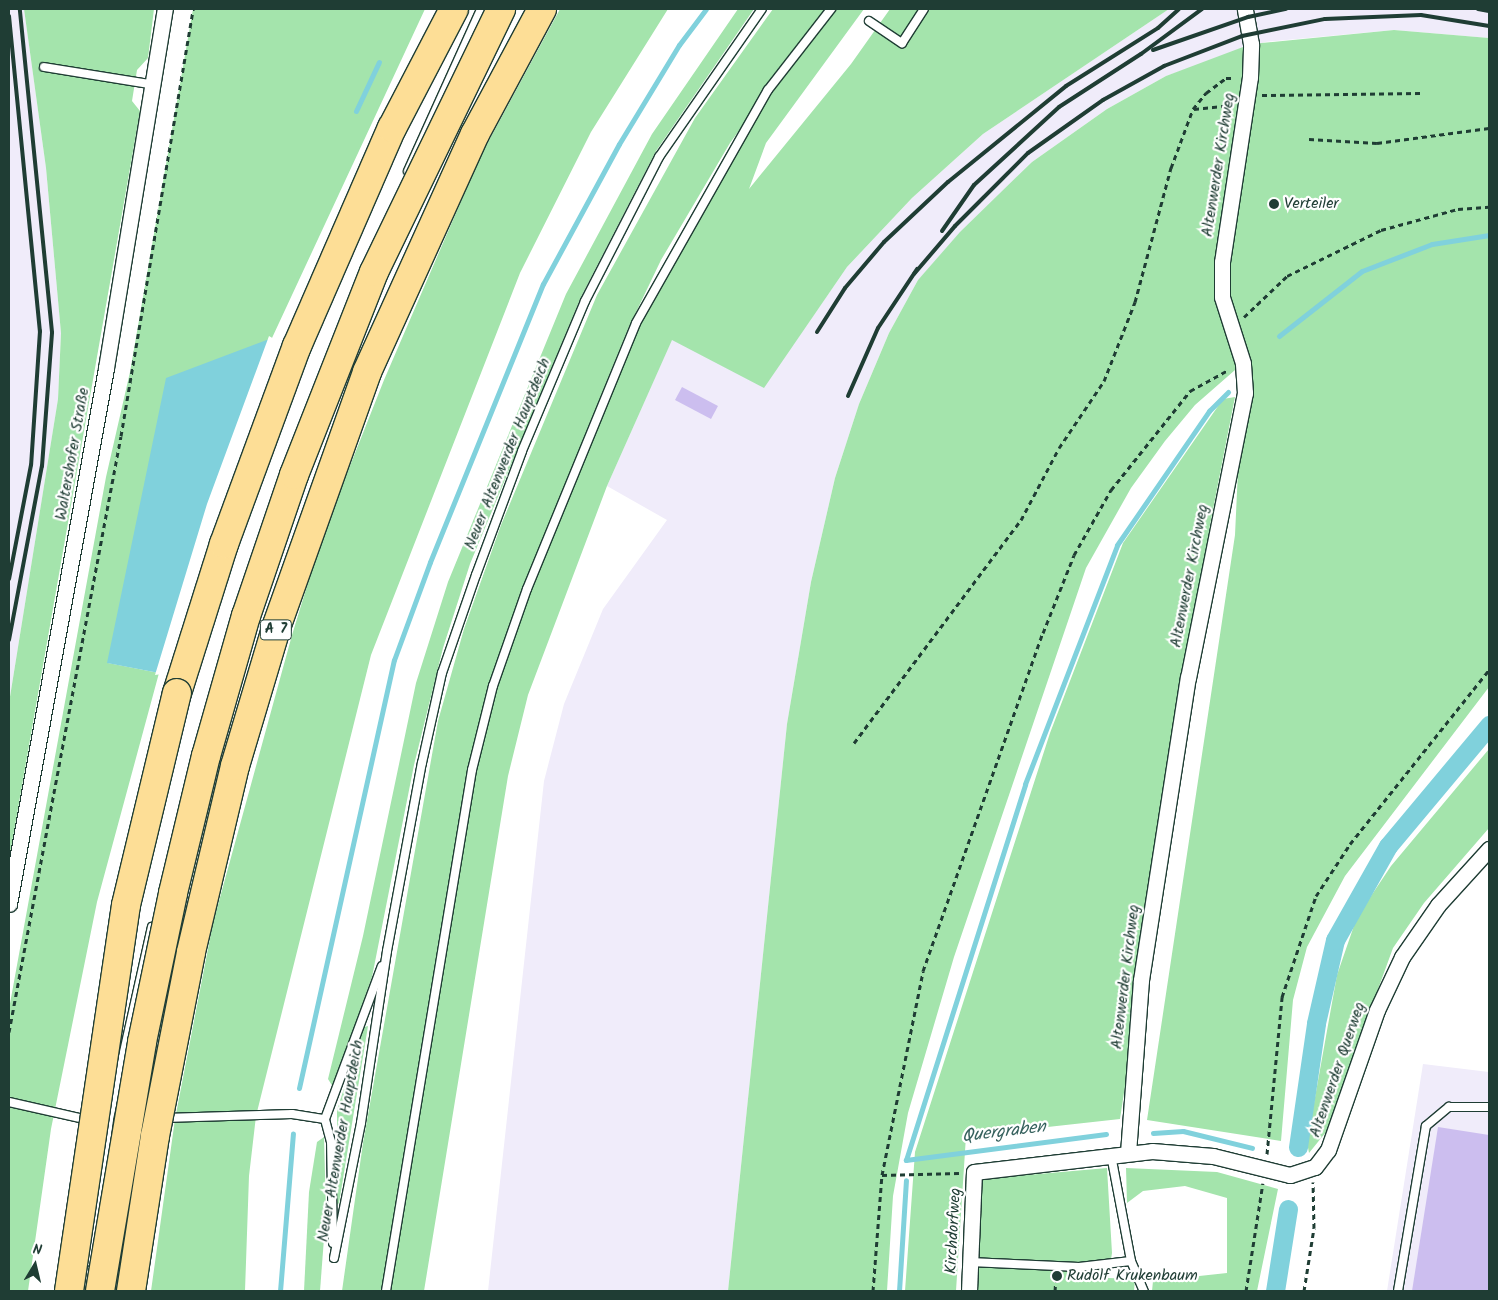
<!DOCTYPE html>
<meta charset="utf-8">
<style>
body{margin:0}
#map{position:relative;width:1498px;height:1300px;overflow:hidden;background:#fff;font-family:Kalam,sans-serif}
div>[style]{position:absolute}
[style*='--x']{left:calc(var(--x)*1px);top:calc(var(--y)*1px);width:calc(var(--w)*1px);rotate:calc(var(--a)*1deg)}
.built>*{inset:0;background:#f0ecfa}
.green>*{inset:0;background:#a4e4ac}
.water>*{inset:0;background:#80d1dc}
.pier>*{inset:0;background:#fff}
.stream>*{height:5px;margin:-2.5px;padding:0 2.5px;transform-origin:2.5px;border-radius:2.5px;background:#80d1dc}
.canal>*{height:19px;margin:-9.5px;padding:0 9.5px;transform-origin:9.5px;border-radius:9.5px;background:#80d1dc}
.building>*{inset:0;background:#ccbeef}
.path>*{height:3px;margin-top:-1.5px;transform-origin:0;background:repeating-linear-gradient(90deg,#1f3d34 0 5px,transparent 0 9px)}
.roads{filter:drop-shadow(1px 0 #1f3d34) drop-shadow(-1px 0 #1f3d34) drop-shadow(0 1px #1f3d34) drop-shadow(0 -1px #1f3d34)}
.lane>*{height:8px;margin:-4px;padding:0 4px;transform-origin:4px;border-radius:4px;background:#fff}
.street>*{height:15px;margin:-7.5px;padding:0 7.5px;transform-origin:7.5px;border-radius:7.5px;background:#fff}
.highway>*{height:28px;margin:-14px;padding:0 14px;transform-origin:14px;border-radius:14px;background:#fdde96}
.rail>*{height:4px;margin:-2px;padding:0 2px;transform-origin:2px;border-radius:2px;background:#1f3d34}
.bridges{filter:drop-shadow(1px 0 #1f3d34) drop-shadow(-1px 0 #1f3d34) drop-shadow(0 1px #1f3d34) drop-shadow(0 -1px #1f3d34)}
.highway-bridge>*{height:28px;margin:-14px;padding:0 14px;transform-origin:14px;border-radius:14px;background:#fdde96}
.dots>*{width:14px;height:14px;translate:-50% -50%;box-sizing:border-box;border:2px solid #fff;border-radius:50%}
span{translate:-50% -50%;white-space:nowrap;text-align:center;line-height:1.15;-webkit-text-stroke:4.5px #fff;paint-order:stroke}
.shield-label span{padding:1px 4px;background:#fff;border:1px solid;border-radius:4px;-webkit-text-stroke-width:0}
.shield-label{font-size:15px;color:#1f3d34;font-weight:700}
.street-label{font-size:16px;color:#1f3d34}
.poi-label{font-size:16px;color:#1f3d34}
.left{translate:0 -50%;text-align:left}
.water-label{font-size:18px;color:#37625e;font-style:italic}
.frame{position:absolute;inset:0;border:10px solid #1f3d34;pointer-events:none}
.north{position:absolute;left:10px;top:1240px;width:50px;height:50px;-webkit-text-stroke:4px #fff;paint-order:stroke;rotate:9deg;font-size:14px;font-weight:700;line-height:20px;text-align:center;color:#1f3d34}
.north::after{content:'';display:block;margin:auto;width:18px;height:22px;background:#1f3d34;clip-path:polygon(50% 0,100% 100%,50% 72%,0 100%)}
</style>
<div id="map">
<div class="built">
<i style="clip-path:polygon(9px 9px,24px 9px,46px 168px,61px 333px,58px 399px,9px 703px)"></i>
<i style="clip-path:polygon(1169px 9px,1489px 9px,1489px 38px,1394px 30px,1265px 42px,1166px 76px,1107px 109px,1032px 162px,918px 280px,889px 333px,859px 404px,835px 478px,811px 582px,787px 724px,728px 1291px,488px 1291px,544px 781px,564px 704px,603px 609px,667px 520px,607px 486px,672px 339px,764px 387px,847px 267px,912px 198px,983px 134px)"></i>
<i style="clip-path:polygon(1423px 1064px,1489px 1072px,1489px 1291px,1387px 1291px)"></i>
</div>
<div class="green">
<i style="clip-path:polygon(24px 9px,154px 9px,148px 58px,137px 70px,132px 101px,140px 111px,9px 860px,9px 703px,58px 399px,61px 333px,46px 168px)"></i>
<i style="clip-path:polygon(193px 9px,425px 9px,272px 338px,108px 663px,159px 673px,97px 902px,51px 1129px,28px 1291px,9px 1291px,9px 1009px,106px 477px,130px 372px)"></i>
<i style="clip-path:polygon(560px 9px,668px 9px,591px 132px,520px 273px,371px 655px,256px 1116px,249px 1176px,245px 1291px,151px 1291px,175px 1119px,213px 923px,292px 635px,323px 534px,384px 380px,481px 155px)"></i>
<i style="clip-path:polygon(738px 9px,754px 9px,656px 151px,581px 297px,470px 564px,443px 648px,414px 765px,372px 977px,333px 1087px,328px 1079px,363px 936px,416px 683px,448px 582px,566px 294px,652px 134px)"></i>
<i style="clip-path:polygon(773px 9px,827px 9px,730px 143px,661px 260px,628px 329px,524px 585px,493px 674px,471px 758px,382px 1291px,342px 1291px,363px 1143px,438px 721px,464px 629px,501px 525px,597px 295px,695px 118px)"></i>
<i style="clip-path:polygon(831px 9px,864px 9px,766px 143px,749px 189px,851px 64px,890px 9px,1169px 9px,983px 134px,912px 198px,847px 267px,764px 388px,672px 340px,607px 486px,528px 695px,508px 776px,424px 1291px,386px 1291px,472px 770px,493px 686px,636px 323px,768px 90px)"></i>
<i style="clip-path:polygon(1394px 30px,1489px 38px,1489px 687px,1345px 876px,1307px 947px,1293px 1000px,1281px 1141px,1147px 1120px,1235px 535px,1243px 363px,1195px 405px,1165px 441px,1131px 488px,1086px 568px,954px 957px,908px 1113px,893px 1196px,887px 1291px,728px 1291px,787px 724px,811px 582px,835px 478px,859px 404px,889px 333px,918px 280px,960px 232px,1032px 162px,1107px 109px,1166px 76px,1251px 44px)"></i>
<i style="clip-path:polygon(1235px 397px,1210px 525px,1120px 1119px,966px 1136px,956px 1291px,905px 1291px,915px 1152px,1050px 733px,1123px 543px,1223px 399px)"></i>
<i style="clip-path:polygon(1489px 749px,1489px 828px,1424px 903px,1393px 948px,1326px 1132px,1309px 1153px,1307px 1142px,1337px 975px,1357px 917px,1391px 866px)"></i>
<i style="clip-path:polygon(368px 1026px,339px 1203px,337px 1205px,337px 1110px,364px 1027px)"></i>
<i style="clip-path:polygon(324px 1137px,326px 1212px,320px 1291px,304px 1291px,309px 1192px,317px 1142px)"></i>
<i style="clip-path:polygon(1107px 1168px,1112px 1253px,1108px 1278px,1135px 1279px,1134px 1291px,977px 1291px,982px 1179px)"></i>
<i style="clip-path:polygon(1126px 1168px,1217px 1172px,1278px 1189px,1257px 1291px,1152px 1291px,1153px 1281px,1227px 1273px,1227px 1198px,1185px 1186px,1143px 1191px,1127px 1203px)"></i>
</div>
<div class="water">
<i style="clip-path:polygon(272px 338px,212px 504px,159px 673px,107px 663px,166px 378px)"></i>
</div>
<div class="pier">
<i style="clip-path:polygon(269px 336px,274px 339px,215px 505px,162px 674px,155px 675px,207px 504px)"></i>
</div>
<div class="stream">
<i style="--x:356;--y:111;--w:54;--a:-64.9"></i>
<i style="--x:1279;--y:336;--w:105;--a:-38.1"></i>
<i style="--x:1362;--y:271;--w:75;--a:-21.1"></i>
<i style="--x:1432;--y:244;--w:58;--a:-9"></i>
<i style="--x:299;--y:1088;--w:438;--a:-77.5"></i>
<i style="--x:394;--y:660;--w:104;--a:-69.8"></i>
<i style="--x:430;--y:562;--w:300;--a:-67.9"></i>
<i style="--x:543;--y:284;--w:159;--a:-61.5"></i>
<i style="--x:619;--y:144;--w:116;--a:-58.8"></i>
<i style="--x:679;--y:45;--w:45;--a:-53.1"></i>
<i style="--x:1153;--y:1133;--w:30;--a:-4"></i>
<i style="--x:1183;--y:1131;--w:71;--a:13.8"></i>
<i style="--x:1106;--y:1134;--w:202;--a:172.6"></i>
<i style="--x:906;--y:1160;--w:394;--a:-72.4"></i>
<i style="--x:1025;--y:784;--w:256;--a:-68.9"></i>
<i style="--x:1117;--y:545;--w:163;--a:-55.5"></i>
<i style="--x:1209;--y:411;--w:27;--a:-45"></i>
<i style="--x:280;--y:1291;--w:158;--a:-85.3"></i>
<i style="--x:899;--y:1291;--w:111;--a:-86.4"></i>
</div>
<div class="canal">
<i style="--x:1298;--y:1147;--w:125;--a:-81.7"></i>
<i style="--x:1316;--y:1023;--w:85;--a:-77.1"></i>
<i style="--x:1335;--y:940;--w:108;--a:-60.6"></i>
<i style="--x:1388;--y:846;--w:158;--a:-50.1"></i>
<i style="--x:1275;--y:1291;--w:83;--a:-81"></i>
</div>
<div class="building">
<i style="clip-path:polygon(682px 387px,718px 406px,711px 419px,675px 400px)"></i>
<i style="clip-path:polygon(1438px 1127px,1489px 1135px,1489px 1291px,1412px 1291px)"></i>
</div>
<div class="path">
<i style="--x:1262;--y:95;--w:158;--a:-0.7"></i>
<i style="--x:1194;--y:109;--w:36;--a:-6"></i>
<i style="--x:1309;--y:139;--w:68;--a:3.4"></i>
<i style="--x:1377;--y:143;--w:113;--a:-7.6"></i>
<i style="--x:1244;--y:317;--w:59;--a:-43.6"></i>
<i style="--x:1287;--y:276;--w:105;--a:-26.1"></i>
<i style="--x:1381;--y:230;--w:80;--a:-15.3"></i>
<i style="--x:1458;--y:209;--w:31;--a:-4"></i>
<i style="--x:854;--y:743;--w:279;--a:-53.2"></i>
<i style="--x:1021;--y:520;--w:81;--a:-62.2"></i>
<i style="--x:1059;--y:448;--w:81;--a:-56.1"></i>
<i style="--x:1104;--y:381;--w:85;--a:-68.6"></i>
<i style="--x:1135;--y:302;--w:139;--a:-75"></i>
<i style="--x:1171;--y:168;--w:63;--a:-69.6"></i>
<i style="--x:1193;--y:109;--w:21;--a:-51"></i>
<i style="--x:1206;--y:93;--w:25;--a:-37"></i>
<i style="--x:1226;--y:78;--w:8;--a:0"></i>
<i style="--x:9;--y:1032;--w:606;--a:-79.36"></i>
<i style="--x:121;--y:436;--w:433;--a:-80.4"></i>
<i style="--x:1267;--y:1154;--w:158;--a:-84.5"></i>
<i style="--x:1282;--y:997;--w:107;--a:-71.4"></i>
<i style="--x:1316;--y:896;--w:62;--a:-56.8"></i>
<i style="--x:1350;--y:844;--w:223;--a:-51.4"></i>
<i style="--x:882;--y:1175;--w:77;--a:-1.5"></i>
<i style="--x:873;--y:1291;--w:116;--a:-85.6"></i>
<i style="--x:882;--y:1175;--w:208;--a:-78.6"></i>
<i style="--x:923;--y:971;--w:359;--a:-70.5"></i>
<i style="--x:1043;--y:633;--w:84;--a:-68.3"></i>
<i style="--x:1074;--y:555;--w:75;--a:-60.4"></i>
<i style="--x:1111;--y:490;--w:127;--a:-51.4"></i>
<i style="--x:1190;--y:391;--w:43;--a:-28.9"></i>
<i style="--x:1055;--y:1291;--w:14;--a:-86"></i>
<i style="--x:1246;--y:1291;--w:109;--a:-81.1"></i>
<i style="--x:1304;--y:1291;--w:64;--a:-81"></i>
<i style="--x:1314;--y:1228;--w:46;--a:-91.2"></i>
</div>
<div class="roads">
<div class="lane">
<i style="--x:869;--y:21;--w:40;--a:34"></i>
<i style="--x:902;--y:43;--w:40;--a:-57.1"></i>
<i style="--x:44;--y:67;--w:112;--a:9.2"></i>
<i style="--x:408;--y:171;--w:178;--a:-65.7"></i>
<i style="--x:9;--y:1102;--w:82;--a:12.7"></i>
<i style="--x:133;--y:1119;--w:159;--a:-1.8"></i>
<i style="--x:292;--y:1114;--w:33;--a:9"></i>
<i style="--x:1111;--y:1155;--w:108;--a:79.3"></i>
<i style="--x:1131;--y:1261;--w:33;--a:67"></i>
<i style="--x:333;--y:1243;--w:101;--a:-91.1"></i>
<i style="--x:331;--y:1142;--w:24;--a:-105"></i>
<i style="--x:325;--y:1119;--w:163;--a:-69.6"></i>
<i style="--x:334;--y:1258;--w:138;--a:-78.7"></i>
<i style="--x:361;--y:1123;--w:174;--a:-81.4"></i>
<i style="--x:387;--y:951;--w:191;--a:-79.5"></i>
<i style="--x:422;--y:763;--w:92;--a:-77.5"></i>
<i style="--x:442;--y:673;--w:104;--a:-70.9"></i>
<i style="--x:476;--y:575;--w:132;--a:-69.6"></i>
<i style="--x:522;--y:451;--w:163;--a:-67.2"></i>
<i style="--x:585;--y:301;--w:162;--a:-62.8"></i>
<i style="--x:659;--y:157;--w:180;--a:-55.2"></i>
<i style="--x:91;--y:1262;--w:144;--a:-82.8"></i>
<i style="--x:109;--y:1119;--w:197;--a:-77.4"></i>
<i style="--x:970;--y:1262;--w:109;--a:2.6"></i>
<i style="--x:1079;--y:1267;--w:52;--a:-6.6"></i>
<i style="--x:386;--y:1291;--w:528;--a:-80.63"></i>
<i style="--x:472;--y:770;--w:87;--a:-76"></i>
<i style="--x:493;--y:686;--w:103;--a:-70.7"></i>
<i style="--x:527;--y:589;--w:287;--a:-67.7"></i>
<i style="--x:636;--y:323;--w:268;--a:-60.5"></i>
<i style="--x:768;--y:90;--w:103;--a:-52.1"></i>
<i style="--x:1398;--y:1291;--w:167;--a:-80.4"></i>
<i style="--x:1426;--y:1126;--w:30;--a:-40"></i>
<i style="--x:1449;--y:1107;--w:40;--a:0"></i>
</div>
<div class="street">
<i style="--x:9;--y:904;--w:545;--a:-79.74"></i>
<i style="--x:106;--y:368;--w:364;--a:-80.7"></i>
<i style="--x:1128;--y:1153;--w:173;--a:-85.7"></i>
<i style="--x:1141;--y:980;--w:306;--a:-81.2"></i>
<i style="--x:1188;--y:678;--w:291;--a:-78.7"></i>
<i style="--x:1245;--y:393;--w:30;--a:-94"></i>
<i style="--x:1243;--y:363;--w:69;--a:-107.7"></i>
<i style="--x:1222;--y:297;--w:35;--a:-90"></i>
<i style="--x:1222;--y:262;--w:187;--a:-81.4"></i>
<i style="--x:1250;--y:77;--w:33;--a:-88"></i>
<i style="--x:1251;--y:44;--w:36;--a:-100"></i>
<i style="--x:969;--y:1291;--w:119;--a:-87.6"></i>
<i style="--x:974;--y:1172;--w:179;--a:-6.7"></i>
<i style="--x:1152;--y:1151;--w:61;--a:4.7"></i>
<i style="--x:1213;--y:1156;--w:79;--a:13.9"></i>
<i style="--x:1290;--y:1175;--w:26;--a:-18"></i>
<i style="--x:1315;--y:1167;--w:21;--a:-53"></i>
<i style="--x:1328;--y:1150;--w:148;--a:-70.7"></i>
<i style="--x:1377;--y:1010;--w:59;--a:-64.7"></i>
<i style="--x:1402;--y:957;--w:63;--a:-55.3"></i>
<i style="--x:1438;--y:905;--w:76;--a:-47.7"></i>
</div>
<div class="highway">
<i style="--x:177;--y:693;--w:156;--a:-72.5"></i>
<i style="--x:224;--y:544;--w:211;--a:-69.8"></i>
<i style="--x:297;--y:346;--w:238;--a:-66.5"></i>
<i style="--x:392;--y:128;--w:134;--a:-62.5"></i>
</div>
</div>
<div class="rail">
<i style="--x:1478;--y:9;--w:11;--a:10"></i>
<i style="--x:9;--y:16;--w:317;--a:84.4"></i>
<i style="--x:40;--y:331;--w:134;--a:93.8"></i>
<i style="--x:31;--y:465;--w:116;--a:100.9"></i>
<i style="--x:1153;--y:50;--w:101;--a:-19.2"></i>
<i style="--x:1248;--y:17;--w:39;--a:-12"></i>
<i style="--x:942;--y:231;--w:56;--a:-55.2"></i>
<i style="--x:974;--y:185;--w:115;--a:-42.5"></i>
<i style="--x:1059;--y:107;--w:98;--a:-32.9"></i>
<i style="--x:1141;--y:54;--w:76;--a:-36.4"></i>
<i style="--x:914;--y:274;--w:63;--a:-49.5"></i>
<i style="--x:955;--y:226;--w:103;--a:-45"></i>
<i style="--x:1028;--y:153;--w:92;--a:-35.2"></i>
<i style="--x:1103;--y:100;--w:70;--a:-29.1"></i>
<i style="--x:1164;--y:66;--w:84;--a:-21"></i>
<i style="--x:1242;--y:36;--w:85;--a:-11.6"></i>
<i style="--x:1325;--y:19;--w:96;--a:-2.4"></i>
<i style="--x:1421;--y:15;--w:69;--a:9.2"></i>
<i style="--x:817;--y:332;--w:52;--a:-57.5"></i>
<i style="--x:845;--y:288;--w:60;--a:-49.7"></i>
<i style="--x:884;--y:242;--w:88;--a:-43.2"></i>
<i style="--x:948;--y:182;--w:152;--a:-39.1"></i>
<i style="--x:1066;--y:86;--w:109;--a:-32.2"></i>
<i style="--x:1158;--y:28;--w:28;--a:-42"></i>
<i style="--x:848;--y:396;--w:74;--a:-66.2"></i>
<i style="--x:878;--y:328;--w:71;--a:-56.5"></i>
<i style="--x:9;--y:640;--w:177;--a:-79.3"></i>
<i style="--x:42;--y:466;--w:134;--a:-85.7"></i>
<i style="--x:52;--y:332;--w:325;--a:-95.7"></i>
</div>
<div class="bridges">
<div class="highway-bridge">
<i style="--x:69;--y:1291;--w:390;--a:-81.6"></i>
<i style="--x:126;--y:905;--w:218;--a:-76.5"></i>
<i style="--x:100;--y:1291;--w:253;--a:-80.4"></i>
<i style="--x:142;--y:1042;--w:152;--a:-78.2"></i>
<i style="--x:173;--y:893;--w:141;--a:-76.5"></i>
<i style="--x:206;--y:756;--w:146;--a:-74.1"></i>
<i style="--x:246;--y:616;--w:149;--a:-71.2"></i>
<i style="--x:294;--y:475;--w:218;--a:-68.5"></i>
<i style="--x:374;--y:272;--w:292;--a:-64.2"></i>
<i style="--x:131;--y:1291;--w:157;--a:-81.2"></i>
<i style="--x:155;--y:1136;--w:187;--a:-78.9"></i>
<i style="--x:191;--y:952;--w:191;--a:-76.7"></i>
<i style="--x:235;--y:766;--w:147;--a:-73.4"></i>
<i style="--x:277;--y:625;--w:269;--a:-70.4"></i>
<i style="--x:367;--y:372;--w:261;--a:-65.6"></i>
<i style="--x:475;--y:134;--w:142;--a:-61.8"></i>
</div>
</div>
<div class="dots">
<i style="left:1274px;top:204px;background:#1f3d34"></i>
<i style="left:1057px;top:1276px;background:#1f3d34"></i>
</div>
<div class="shield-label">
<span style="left:276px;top:630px">A 7</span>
</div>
<div class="street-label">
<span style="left:1219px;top:165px;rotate:-81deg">Altenwerder Kirchweg</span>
<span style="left:73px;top:454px;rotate:-80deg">Waltershofer Straße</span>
<span style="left:508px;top:454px;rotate:-68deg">Neuer Altenwerder Hauptdeich</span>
<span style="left:1190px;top:576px;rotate:-79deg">Altenwerder Kirchweg</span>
<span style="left:1126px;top:977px;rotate:-83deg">Altenwerder Kirchweg</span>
<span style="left:1338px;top:1070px;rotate:-71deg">Altenwerder Querweg</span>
<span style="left:341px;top:1141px;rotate:-80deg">Neuer Altenwerder Hauptdeich</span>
<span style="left:954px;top:1231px;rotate:-87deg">Kirchdorfweg</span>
</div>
<div class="poi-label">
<span class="left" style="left:1284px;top:204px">Verteiler</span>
<span class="left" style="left:1067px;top:1276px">Rudolf Krukenbaum</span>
</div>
<div class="water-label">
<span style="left:1004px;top:1133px;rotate:-7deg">Quergraben</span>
</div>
<div class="frame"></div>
<div class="north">N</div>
</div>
